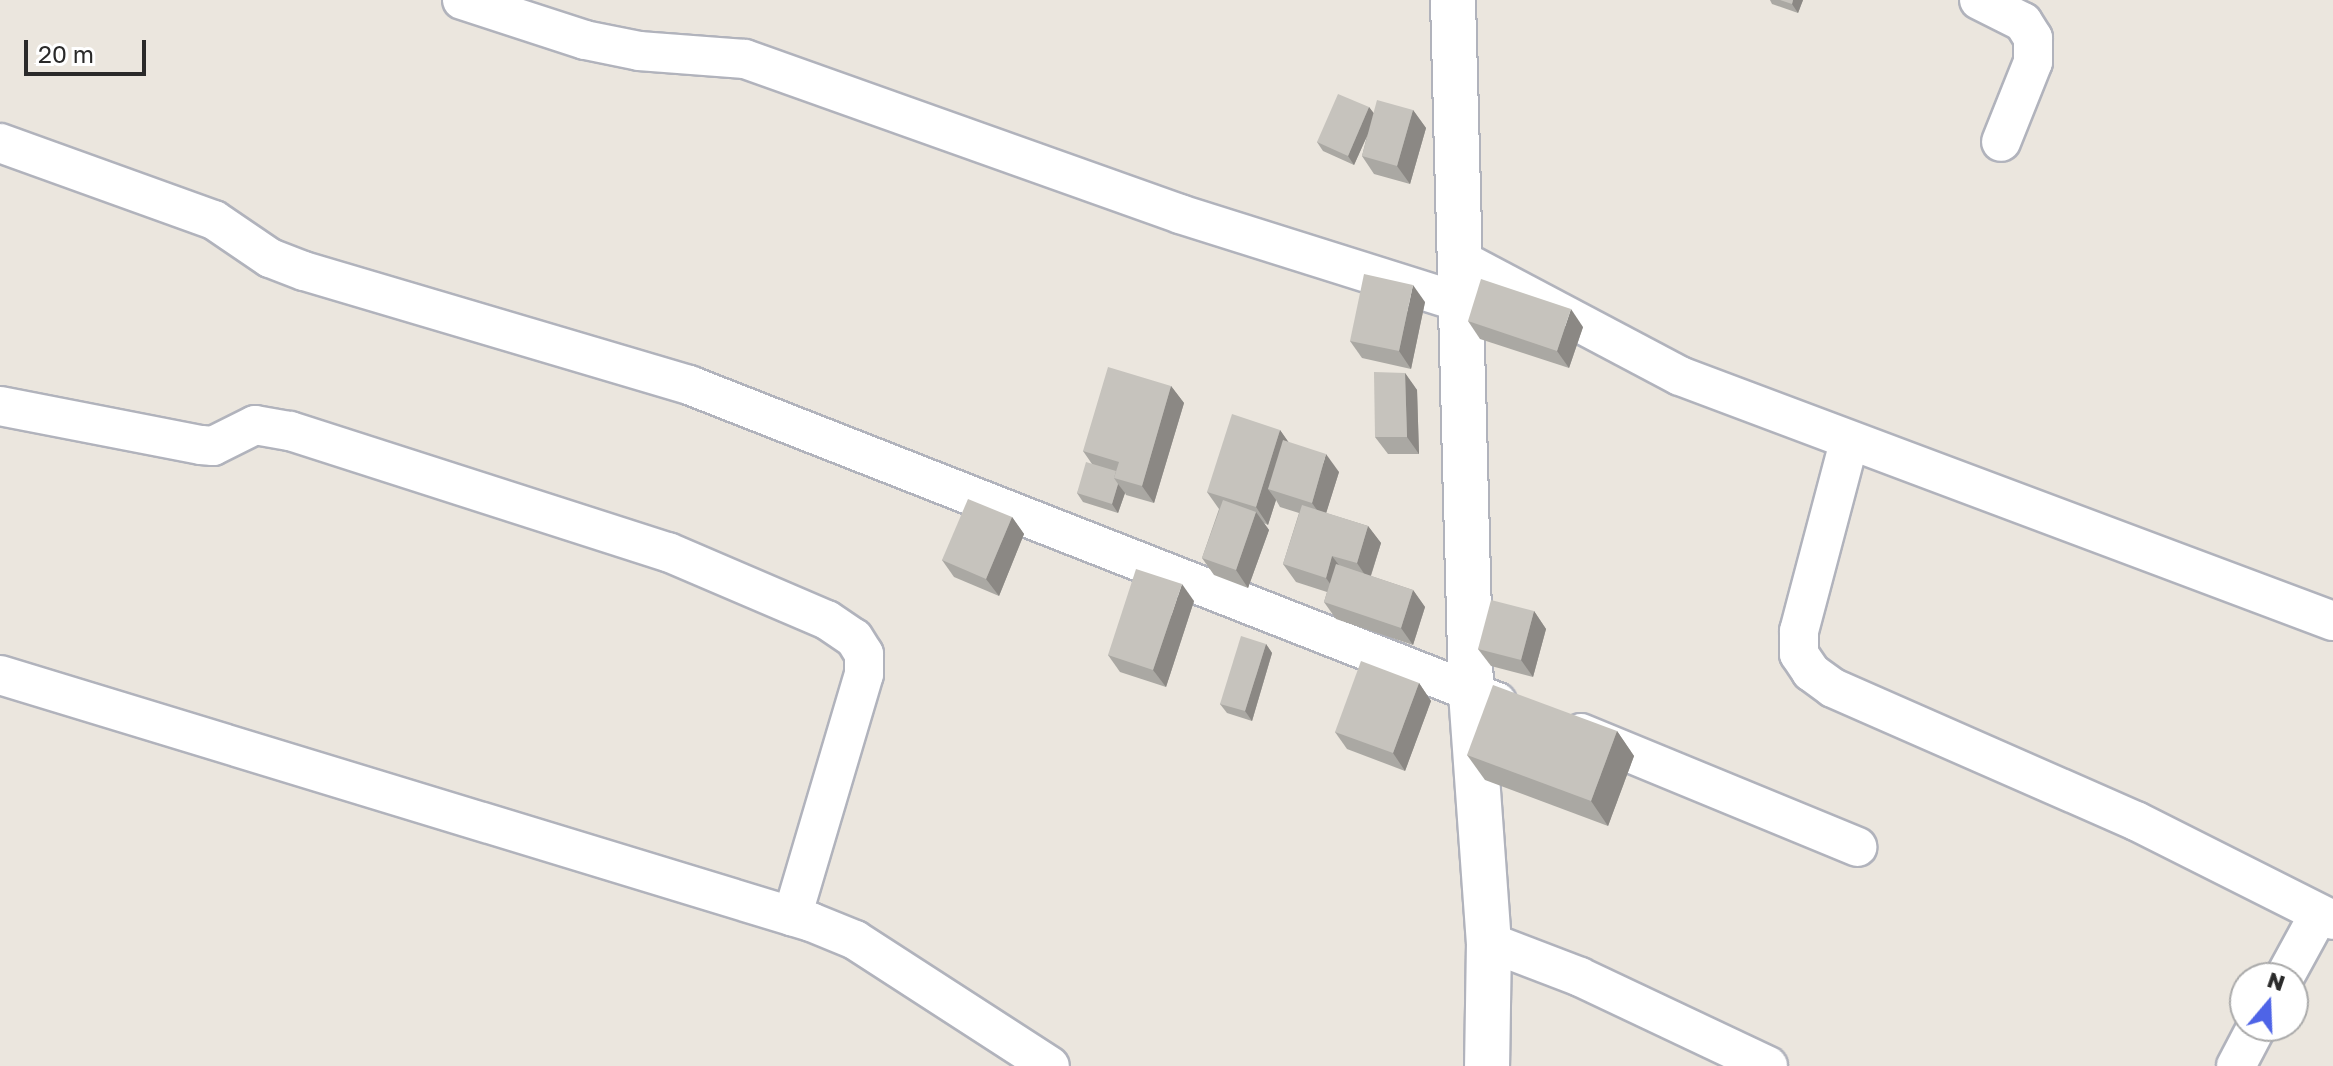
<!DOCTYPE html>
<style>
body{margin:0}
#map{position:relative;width:2333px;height:1066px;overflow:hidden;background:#ebe6de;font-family:"Golos Text",sans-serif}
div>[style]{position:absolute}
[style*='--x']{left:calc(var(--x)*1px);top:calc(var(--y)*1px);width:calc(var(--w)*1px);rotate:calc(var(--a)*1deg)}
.roads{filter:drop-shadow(2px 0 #b1b3bc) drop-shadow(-2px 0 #b1b3bc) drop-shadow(0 2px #b1b3bc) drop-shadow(0 -2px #b1b3bc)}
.street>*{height:38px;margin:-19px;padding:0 19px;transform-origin:19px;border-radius:19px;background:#fff}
.secondary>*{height:44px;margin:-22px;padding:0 22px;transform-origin:22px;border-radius:22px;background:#fff}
.wall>*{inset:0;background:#aaa8a3}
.shaded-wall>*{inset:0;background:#8b8884}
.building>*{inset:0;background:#c6c3bd}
span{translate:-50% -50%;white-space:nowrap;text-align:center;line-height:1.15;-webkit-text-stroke:6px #fff;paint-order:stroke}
.north{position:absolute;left:2229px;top:962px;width:80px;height:80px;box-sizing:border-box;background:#fff;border:2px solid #aaa;border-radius:50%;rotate:19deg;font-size:22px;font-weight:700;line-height:32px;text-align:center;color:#2a2a2a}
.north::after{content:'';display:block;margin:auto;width:28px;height:36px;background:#4e64e7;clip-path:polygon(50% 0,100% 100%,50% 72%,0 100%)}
.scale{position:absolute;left:24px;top:40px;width:122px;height:36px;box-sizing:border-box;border:4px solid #2a2a2a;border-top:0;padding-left:10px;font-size:24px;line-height:28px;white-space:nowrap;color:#2a2a2a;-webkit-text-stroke:6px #fff;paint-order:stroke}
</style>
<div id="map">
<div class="roads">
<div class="street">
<i style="--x:462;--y:0;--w:129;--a:18"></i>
<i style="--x:585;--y:40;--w:55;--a:11.5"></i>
<i style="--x:639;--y:51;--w:106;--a:4.3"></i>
<i style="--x:745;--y:59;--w:462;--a:19.6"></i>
<i style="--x:1180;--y:214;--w:296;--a:17.5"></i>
<i style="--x:1979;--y:0;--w:49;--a:26.6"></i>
<i style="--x:2023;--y:22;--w:19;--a:58"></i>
<i style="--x:2033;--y:38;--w:24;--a:90"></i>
<i style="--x:2033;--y:62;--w:86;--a:111.8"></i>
<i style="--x:0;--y:143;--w:227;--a:19.8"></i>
<i style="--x:214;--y:220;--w:68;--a:34.2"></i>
<i style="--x:270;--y:258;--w:36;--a:21"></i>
<i style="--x:304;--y:271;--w:402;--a:16.5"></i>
<i style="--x:689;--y:385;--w:868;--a:21.42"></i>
<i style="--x:1459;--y:259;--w:250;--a:27.9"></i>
<i style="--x:1680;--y:376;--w:697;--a:20.57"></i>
<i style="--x:0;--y:406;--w:205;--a:11"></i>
<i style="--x:201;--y:445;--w:12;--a:5"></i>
<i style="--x:213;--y:446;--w:47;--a:-26.6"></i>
<i style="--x:255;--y:425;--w:36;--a:10"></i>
<i style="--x:290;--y:431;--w:397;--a:17.8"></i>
<i style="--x:668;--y:552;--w:173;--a:23.2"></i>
<i style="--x:827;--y:620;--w:32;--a:34"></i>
<i style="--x:854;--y:638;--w:19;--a:58"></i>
<i style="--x:864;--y:654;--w:20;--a:90"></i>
<i style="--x:864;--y:674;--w:253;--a:106.5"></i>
<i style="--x:1849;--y:442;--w:196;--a:104.8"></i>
<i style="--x:1799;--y:631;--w:23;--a:90"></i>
<i style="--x:1799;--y:654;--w:22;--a:56"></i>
<i style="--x:1811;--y:672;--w:27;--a:36"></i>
<i style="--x:1833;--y:688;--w:331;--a:23.7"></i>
<i style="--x:2136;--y:821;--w:220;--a:26.7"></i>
<i style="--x:0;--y:675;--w:848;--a:16.94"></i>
<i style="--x:811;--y:922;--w:48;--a:22.2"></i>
<i style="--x:855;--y:940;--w:232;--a:32.9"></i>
<i style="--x:1581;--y:733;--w:299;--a:22.4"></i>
<i style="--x:1489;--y:942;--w:97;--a:21"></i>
<i style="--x:1580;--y:977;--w:208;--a:25.3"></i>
<i style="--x:2284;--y:978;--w:73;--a:-61.3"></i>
<i style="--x:2236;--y:1066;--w:45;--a:-62.3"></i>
</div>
<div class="secondary">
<i style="--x:1453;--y:0;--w:693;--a:88.51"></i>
<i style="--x:1471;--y:693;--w:250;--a:85.9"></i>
<i style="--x:1489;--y:942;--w:124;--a:90.9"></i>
</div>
</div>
<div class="wall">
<i style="clip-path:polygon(1770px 0,1803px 0,1798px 13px,1772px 4px)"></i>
<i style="clip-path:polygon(1369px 107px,1373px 113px,1413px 110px,1426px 128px,1410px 184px,1374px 174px,1362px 156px,1367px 136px,1354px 165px,1323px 151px,1317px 142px)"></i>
<i style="clip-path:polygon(1425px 302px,1411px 369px,1362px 358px,1350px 341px)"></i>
<i style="clip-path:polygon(1468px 321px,1583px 327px,1569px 368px,1480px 339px)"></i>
<i style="clip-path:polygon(1405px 373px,1417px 390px,1419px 454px,1388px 454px,1375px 437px)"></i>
<i style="clip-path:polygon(1171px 386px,1184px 403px,1154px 503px,1126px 495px,1125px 493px,1118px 513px,1083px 502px,1077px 493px,1092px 464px,1083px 451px)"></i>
<i style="clip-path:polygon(1280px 430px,1288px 442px,1339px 472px,1326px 513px,1368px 526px,1381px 543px,1371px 576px,1413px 590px,1425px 607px,1413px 645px,1336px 619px,1324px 602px,1327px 592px,1296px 582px,1283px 564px,1299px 513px,1280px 507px,1276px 500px,1268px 525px,1264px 523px,1269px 530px,1248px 588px,1214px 575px,1202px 558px,1219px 509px,1207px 492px)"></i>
<i style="clip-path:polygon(1012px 517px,1024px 534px,999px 596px,954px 577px,942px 560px)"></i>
<i style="clip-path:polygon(1194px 601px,1166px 687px,1120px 672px,1108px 655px)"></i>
<i style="clip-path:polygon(1534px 611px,1546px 629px,1533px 677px,1491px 666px,1478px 649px)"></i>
<i style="clip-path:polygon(1266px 644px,1272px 653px,1252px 721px,1227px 713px,1220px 704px)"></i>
<i style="clip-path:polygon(1419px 683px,1431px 701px,1405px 771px,1347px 749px,1335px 732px)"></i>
<i style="clip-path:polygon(1617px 731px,1634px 756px,1608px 826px,1485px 780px,1467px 755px)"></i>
</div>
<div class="shaded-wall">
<i style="clip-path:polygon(1793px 0,1803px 0,1798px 13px,1792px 4px)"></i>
<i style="clip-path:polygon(1369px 107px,1376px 116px,1354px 165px,1348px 156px)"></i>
<i style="clip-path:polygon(1413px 110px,1426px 128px,1410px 184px,1397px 166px)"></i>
<i style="clip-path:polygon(1413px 285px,1425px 302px,1411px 369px,1399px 351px)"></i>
<i style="clip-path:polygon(1571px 309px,1583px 327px,1569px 368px,1557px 351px)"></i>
<i style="clip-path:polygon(1405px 373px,1417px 390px,1419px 454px,1407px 437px)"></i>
<i style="clip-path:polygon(1171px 386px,1184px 403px,1154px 503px,1142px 486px)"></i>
<i style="clip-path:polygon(1280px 430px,1292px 447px,1268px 489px,1276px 500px,1268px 525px,1256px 507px)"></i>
<i style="clip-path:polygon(1326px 454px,1339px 472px,1324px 520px,1312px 503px)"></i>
<i style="clip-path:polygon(1118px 484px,1125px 493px,1118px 513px,1112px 504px)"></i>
<i style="clip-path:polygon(1256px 512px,1269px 530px,1248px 588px,1236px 570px)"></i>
<i style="clip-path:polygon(1012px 517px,1024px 534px,999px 596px,986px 579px)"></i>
<i style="clip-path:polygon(1368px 526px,1381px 543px,1369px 581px,1357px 563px)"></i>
<i style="clip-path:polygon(1332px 556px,1345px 573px,1338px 595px,1326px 578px)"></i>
<i style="clip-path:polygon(1182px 584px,1194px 601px,1166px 687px,1153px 670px)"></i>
<i style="clip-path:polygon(1413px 590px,1425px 607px,1413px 645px,1401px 628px)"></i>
<i style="clip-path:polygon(1534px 611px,1546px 629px,1533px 677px,1521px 660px)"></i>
<i style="clip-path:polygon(1266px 644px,1272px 653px,1252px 721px,1245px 711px)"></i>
<i style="clip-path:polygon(1419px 683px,1431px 701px,1405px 771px,1393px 753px)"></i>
<i style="clip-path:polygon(1617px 731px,1634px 756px,1608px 826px,1591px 801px)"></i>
</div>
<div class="building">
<i style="clip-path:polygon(1780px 0,1793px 0,1792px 4px)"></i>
<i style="clip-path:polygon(1338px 94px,1369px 107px,1348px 156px,1317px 142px)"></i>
<i style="clip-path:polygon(1377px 100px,1413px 110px,1397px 166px,1362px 156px)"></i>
<i style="clip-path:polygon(1364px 274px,1413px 285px,1399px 351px,1350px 341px)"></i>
<i style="clip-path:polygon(1481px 279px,1571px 309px,1557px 351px,1468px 321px)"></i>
<i style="clip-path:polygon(1108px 367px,1171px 386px,1142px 486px,1114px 478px,1119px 462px,1083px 451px)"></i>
<i style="clip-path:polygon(1374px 372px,1405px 373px,1407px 437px,1375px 437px)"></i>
<i style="clip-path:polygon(1232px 414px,1280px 430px,1256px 507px,1207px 492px)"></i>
<i style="clip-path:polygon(1283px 440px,1326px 454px,1312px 503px,1268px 489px)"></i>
<i style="clip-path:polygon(1086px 462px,1116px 471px,1114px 478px,1118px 484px,1112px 504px,1077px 493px)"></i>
<i style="clip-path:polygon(968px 499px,1012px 517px,986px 579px,942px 560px)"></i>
<i style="clip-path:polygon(1223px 500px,1256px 512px,1236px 570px,1202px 558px)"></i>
<i style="clip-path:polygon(1302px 505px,1368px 526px,1357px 563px,1332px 556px,1326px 578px,1283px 564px)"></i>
<i style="clip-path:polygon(1336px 564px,1413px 590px,1401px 628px,1324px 602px)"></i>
<i style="clip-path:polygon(1136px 569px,1182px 584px,1153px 670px,1108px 655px)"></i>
<i style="clip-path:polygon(1491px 600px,1534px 611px,1521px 660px,1478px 649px)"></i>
<i style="clip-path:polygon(1241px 636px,1266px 644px,1245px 711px,1220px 704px)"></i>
<i style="clip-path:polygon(1361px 661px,1419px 683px,1393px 753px,1335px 732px)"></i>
<i style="clip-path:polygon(1493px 685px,1617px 731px,1591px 801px,1467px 755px)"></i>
</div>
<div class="north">N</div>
<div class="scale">20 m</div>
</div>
